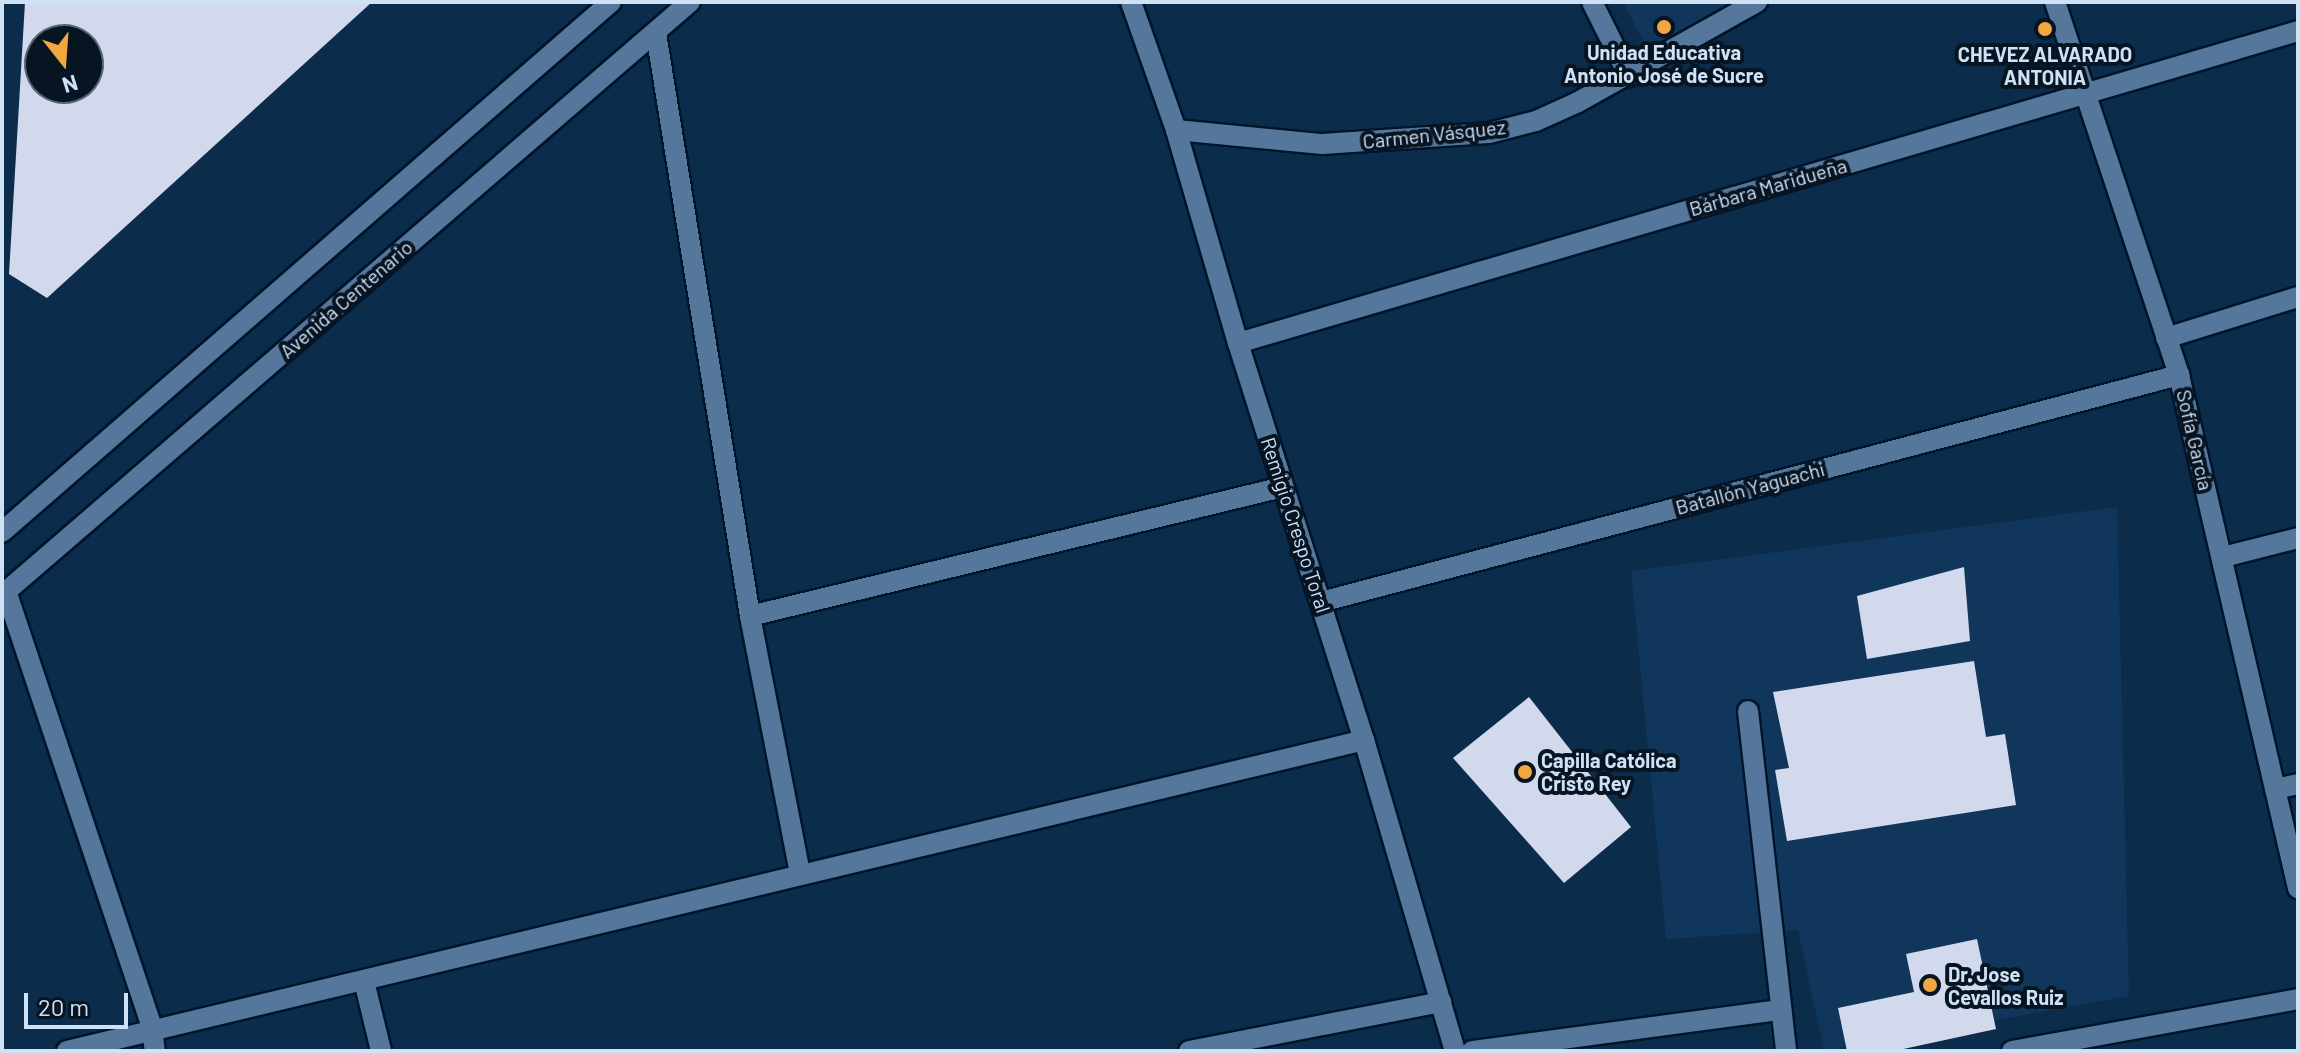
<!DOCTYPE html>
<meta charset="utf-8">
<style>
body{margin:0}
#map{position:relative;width:2300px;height:1053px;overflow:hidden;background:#0c2c4b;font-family:Barlow,sans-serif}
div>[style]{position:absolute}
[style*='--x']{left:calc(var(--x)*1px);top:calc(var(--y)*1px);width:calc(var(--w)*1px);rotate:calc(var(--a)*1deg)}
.built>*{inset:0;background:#10365b}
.building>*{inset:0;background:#d2d9ed}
.roads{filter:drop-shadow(2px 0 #00142a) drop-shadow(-2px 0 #00142a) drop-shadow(0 2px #00142a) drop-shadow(0 -2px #00142a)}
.minor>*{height:20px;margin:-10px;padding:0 10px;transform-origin:10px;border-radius:10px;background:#55779b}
.tertiary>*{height:20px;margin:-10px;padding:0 10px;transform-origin:10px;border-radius:10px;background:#55779b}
.dots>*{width:22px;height:22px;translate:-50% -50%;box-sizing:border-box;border:4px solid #071422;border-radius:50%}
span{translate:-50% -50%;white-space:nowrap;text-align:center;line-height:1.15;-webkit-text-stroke:8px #071422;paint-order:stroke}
.poi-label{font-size:20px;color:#cfe1f5;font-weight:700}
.left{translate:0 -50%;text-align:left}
.street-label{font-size:20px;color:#cfe1f5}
.frame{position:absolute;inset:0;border:4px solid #cfe1f5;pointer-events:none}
.north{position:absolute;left:24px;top:24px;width:80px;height:80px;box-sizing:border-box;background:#071422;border:2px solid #576676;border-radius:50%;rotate:163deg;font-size:22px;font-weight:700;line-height:32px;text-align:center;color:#cfe1f5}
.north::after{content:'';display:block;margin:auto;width:28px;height:36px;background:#f1a63f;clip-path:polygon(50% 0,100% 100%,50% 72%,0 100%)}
.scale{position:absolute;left:24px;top:993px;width:104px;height:36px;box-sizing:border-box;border:4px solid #cfe1f5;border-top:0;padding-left:10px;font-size:24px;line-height:28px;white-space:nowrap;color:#cfe1f5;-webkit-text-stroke:6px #071422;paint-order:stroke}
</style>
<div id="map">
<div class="built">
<i style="clip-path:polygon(1623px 2px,1736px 2px,1649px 52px)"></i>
<i style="clip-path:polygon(2117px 507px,2129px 996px,1824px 1051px,1798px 930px,1666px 939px,1631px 571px)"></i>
</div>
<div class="building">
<i style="clip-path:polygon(evenodd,25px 2px,372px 2px,47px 298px,9px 274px,25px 2px,40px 40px,88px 40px,88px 88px,40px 88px,40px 40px)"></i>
<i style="clip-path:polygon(1964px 567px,1970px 641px,1867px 659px,1857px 596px)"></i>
<i style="clip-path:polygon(1974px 661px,1986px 737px,2005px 734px,2016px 805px,1787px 841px,1775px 770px,1789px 768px,1773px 692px)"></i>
<i style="clip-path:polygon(1529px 697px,1631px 827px,1564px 883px,1453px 758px)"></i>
<i style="clip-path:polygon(1977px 939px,1996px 1029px,1894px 1051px,1847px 1051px,1838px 1008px,1914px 992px,1906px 954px)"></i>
</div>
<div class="roads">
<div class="minor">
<i style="--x:1131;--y:2;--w:136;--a:70.6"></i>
<i style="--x:1176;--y:130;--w:222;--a:73.8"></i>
<i style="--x:1238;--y:343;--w:417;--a:72.4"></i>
<i style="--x:1364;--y:740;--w:324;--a:73.7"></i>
<i style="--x:1592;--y:2;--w:83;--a:63.4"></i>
<i style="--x:2055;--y:2;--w:393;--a:71.6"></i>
<i style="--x:2179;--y:375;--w:527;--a:76.94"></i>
<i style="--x:656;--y:33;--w:591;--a:80.84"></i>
<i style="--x:750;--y:616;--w:262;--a:79"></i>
<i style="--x:1176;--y:130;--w:147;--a:5.5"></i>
<i style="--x:1322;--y:144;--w:167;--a:-3.8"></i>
<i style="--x:1489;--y:133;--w:49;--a:-14.3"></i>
<i style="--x:1536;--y:121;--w:46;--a:-24.3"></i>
<i style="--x:1578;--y:102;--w:205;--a:-29.2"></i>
<i style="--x:2166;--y:338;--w:138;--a:-17.3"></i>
<i style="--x:1238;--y:343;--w:1105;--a:-16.4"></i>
<i style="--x:2223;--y:557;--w:77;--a:-14.2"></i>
<i style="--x:6;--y:591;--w:461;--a:71.5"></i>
<i style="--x:152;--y:1028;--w:23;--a:83"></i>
<i style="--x:1321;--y:602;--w:888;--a:-14.82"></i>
<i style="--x:750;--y:616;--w:548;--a:-13.61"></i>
<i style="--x:1748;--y:711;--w:342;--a:83.6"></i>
<i style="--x:2275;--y:789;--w:24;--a:-12"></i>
<i style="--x:364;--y:981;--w:72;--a:76.3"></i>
<i style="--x:67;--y:1051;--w:1334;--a:-13.48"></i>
<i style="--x:1189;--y:1051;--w:257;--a:-11"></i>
<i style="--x:1472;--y:1051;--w:312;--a:-7.6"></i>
<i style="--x:2012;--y:1051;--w:291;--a:-10.3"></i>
</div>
<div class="tertiary">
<i style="--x:2;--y:532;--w:807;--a:-41.03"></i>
<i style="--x:2;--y:595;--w:908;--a:-40.76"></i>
</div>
</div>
<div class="dots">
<i style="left:1664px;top:27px;background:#f1a63f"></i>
<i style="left:2045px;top:29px;background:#f1a63f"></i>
<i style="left:1525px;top:772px;background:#f1a63f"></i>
<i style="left:1930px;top:985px;background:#f1a63f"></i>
</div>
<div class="poi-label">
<span style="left:1664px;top:64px">Unidad Educativa<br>Antonio José de Sucre</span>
<span style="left:2045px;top:66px">CHEVEZ ALVARADO<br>ANTONIA</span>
<span class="left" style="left:1541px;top:772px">Capilla Católica<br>Cristo Rey</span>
<span class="left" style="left:1948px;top:986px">Dr. Jose<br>Cevallos Ruiz</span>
</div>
<div class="street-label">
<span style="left:1434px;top:134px;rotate:-6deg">Carmen Vásquez</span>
<span style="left:1768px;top:187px;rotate:-16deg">Bárbara Maridueña</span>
<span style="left:346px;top:299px;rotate:-41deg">Avenida Centenario</span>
<span style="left:2195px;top:440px;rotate:77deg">Sofía García</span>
<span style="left:1750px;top:488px;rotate:-15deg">Batallón Yaguachi</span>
<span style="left:1296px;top:525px;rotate:72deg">Remigio Crespo Toral</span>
</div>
<div class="frame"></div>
<div class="north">N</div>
<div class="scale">20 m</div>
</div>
